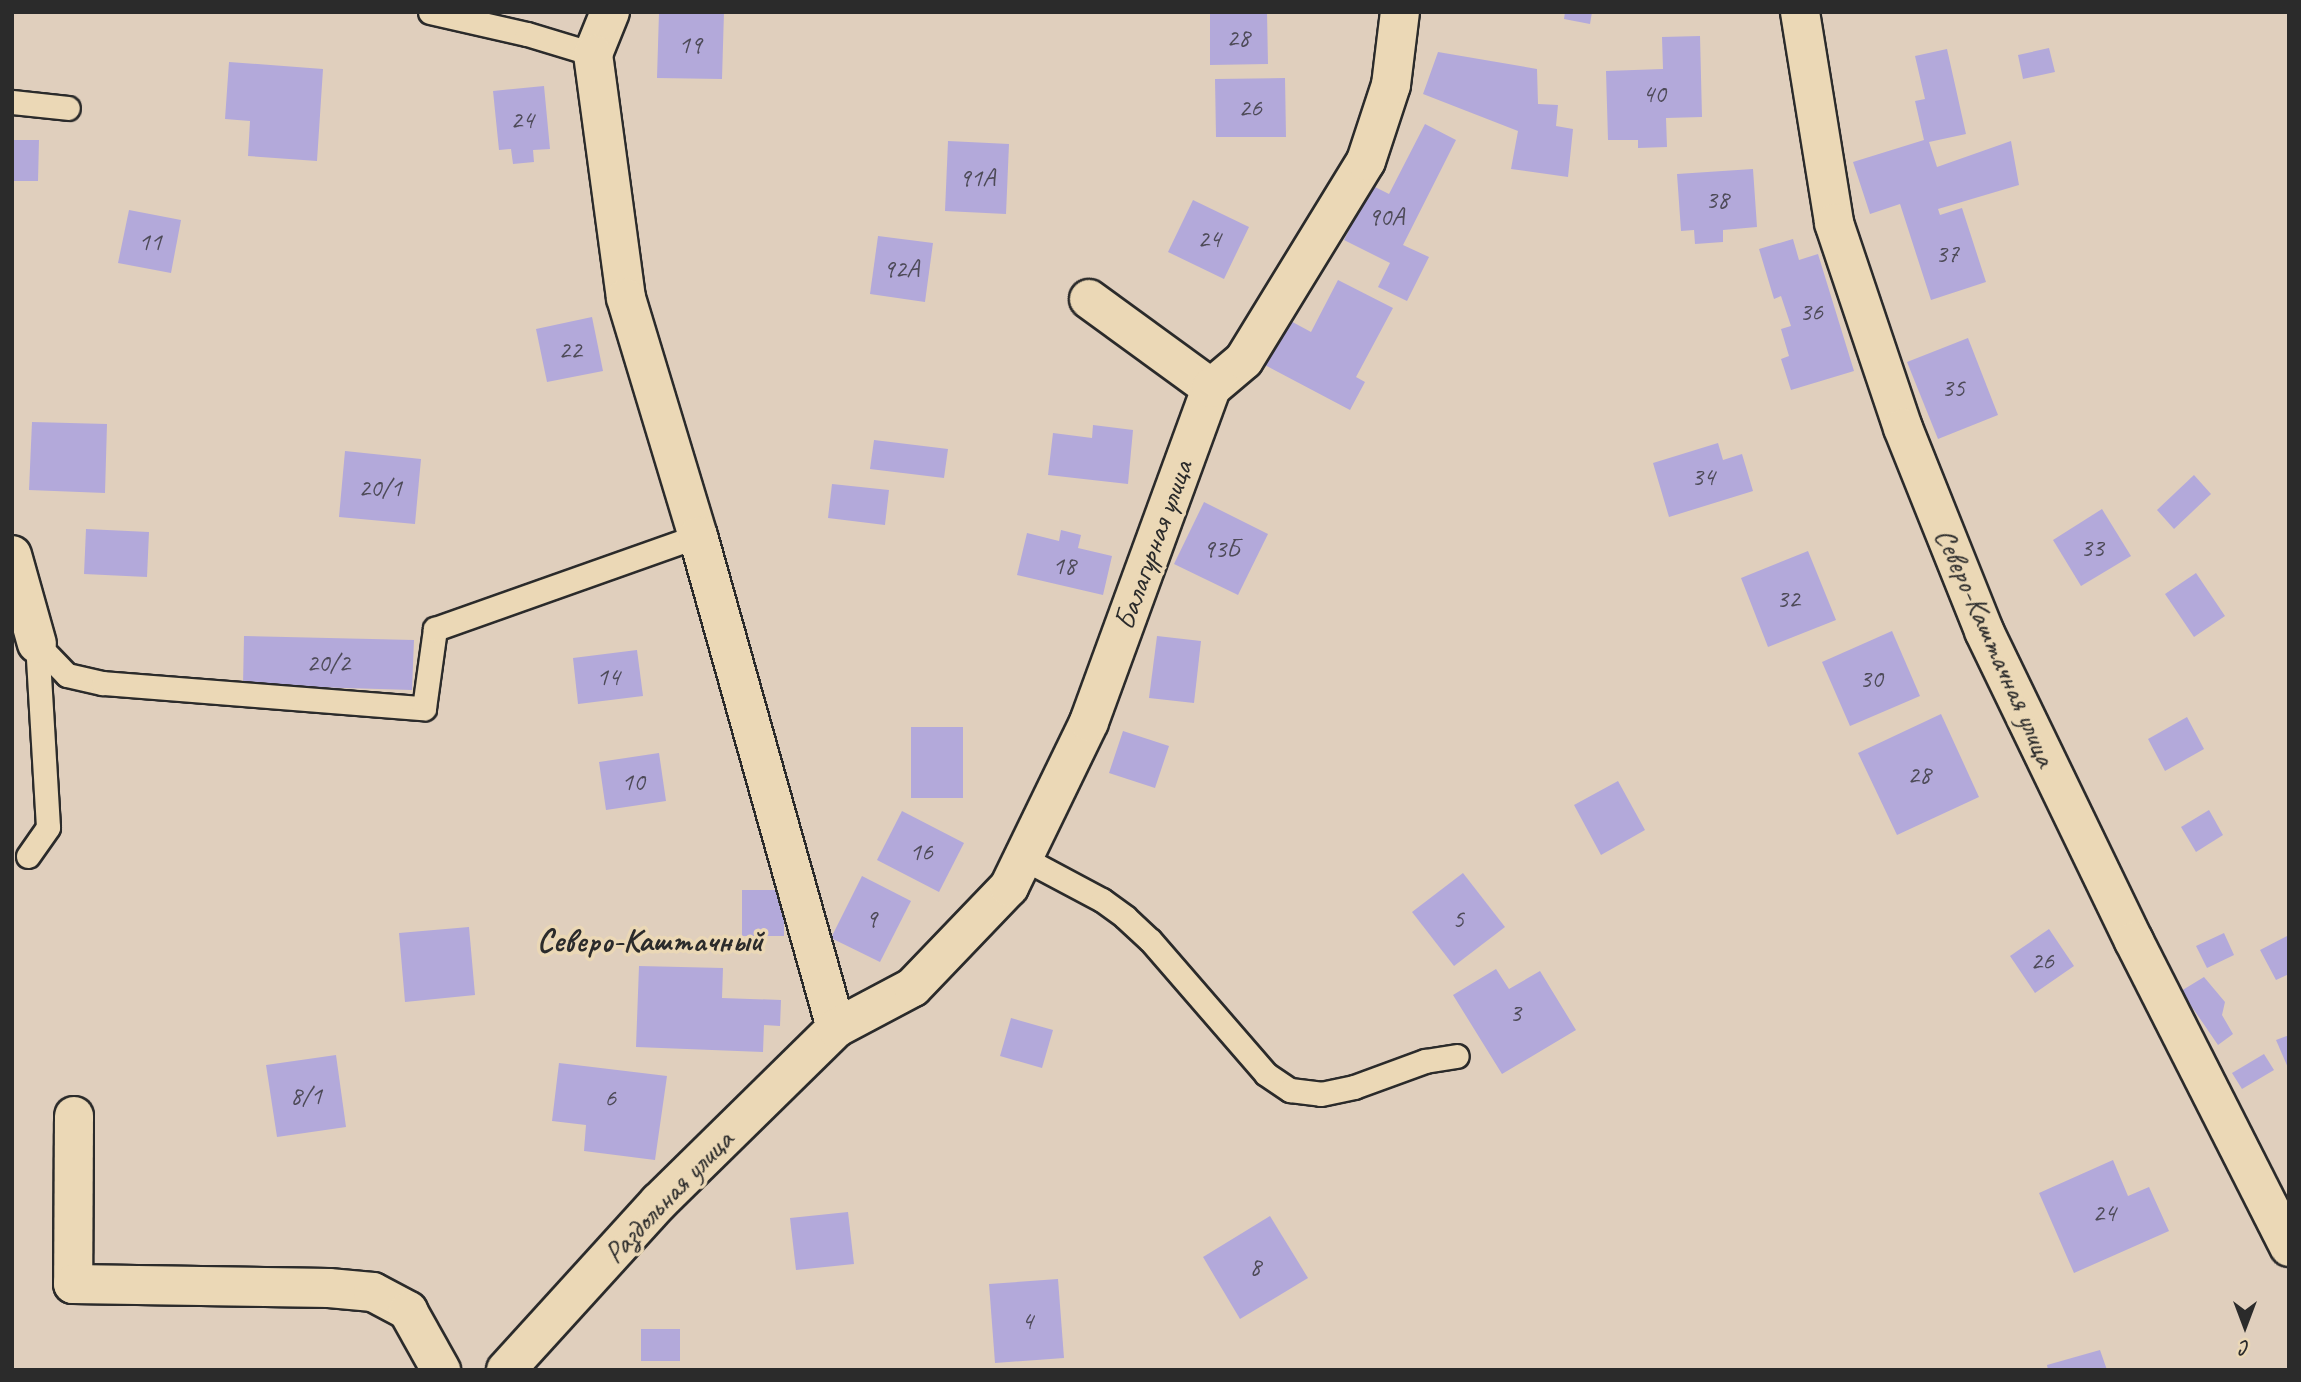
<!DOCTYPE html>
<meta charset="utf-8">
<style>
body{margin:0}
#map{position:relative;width:2301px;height:1382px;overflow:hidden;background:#e0cfbd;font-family:Caveat,sans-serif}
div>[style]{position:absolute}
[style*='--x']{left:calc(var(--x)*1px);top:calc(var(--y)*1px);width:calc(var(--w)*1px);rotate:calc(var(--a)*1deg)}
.building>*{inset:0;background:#b3a9da}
.roads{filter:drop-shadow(2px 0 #2b2b2b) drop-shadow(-2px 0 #2b2b2b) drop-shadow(0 2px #2b2b2b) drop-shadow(0 -2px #2b2b2b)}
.lane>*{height:23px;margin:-11.5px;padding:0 11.5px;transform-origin:11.5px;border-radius:11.5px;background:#ebd8b6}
.street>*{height:38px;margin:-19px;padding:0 19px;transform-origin:19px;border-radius:19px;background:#ebd8b6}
span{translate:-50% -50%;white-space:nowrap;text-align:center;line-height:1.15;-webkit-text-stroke:7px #ebd8b6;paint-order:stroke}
.number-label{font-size:26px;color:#4d4a57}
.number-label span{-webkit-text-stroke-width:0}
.street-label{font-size:30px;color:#2b2b2b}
.neighbourhood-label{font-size:32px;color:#2b2b2b;font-weight:700}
.frame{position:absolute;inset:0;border:14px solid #2b2b2b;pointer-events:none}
.north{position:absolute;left:2210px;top:1291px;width:70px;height:70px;-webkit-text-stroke:5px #ebd8b6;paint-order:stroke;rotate:180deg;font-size:19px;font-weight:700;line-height:28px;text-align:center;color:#2b2b2b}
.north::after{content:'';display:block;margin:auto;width:24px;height:32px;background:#2b2b2b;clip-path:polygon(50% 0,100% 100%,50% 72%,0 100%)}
</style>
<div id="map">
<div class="building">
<i style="clip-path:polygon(659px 12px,724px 12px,722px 79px,657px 78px)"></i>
<i style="clip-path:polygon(1210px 12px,1267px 12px,1268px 64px,1210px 65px)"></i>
<i style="clip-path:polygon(1565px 12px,1592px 12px,1590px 24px,1564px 19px)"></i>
<i style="clip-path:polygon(1700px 36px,1702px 117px,1666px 118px,1667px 147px,1638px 148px,1638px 140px,1608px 140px,1606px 71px,1663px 69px,1662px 37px)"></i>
<i style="clip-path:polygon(2049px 48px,2055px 72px,2023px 79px,2018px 55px)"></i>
<i style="clip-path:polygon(1947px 49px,1966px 134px,1929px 142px,1937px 167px,2011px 141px,2019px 185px,1938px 209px,1940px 215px,1962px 208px,1986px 282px,1931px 300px,1900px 204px,1870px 214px,1853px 162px,1924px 140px,1915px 101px,1925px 99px,1915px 56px)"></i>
<i style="clip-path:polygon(1438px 52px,1537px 69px,1538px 104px,1558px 105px,1556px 126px,1573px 129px,1568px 177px,1511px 169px,1518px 131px,1423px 94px)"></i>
<i style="clip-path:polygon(229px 62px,323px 69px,317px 161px,248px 156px,250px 121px,225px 119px)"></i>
<i style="clip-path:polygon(1285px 78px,1286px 137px,1216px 137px,1215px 79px)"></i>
<i style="clip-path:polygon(544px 86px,550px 149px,533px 150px,534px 162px,513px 164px,511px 149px,499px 150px,493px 91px)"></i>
<i style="clip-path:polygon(1425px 124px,1456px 140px,1403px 245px,1429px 257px,1407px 301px,1378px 287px,1390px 263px,1344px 240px,1371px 185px,1389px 194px)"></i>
<i style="clip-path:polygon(12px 140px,39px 140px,38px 181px,12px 181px)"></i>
<i style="clip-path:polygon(948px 141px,1009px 144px,1006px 214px,945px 211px)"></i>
<i style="clip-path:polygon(1753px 169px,1757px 227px,1723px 230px,1723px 242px,1695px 244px,1694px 230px,1681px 231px,1677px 174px)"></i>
<i style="clip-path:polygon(1193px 200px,1249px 227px,1224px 279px,1168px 252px)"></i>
<i style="clip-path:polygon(129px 210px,181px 220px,171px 273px,118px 263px)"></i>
<i style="clip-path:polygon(878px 236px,933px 243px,925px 302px,870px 294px)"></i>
<i style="clip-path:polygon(1793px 239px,1799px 260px,1818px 254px,1854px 371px,1791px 390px,1781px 359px,1789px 356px,1781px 329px,1791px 326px,1781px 296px,1774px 299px,1759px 249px)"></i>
<i style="clip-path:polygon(1338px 280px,1393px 308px,1356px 377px,1365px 382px,1350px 410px,1263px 364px,1287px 319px,1311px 332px)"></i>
<i style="clip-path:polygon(592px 317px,603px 371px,547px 382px,536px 329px)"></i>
<i style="clip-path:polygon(1968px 338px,1998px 415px,1938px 439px,1907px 362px)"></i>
<i style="clip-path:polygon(32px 422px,107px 424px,105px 493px,29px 490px)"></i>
<i style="clip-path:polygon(1093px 425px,1133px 430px,1128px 484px,1048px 475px,1053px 433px,1092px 438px)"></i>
<i style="clip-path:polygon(874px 440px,948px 449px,944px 478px,870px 469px)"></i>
<i style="clip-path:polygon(1718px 443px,1723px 460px,1742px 454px,1753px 491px,1669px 517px,1653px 463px)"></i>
<i style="clip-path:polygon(345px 451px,421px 459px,415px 524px,339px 517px)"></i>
<i style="clip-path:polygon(2194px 475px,2211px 494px,2174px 529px,2157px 510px)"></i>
<i style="clip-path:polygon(832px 484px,889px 490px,885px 525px,828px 518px)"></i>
<i style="clip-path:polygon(1204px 502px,1268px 534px,1238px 595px,1174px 564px)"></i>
<i style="clip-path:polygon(2102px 509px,2131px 556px,2081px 586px,2053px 540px)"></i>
<i style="clip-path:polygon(86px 529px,149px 532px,147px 577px,84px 574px)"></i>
<i style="clip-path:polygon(1061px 530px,1081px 535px,1078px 548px,1112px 556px,1103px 595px,1017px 575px,1027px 533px,1059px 541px)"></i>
<i style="clip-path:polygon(1808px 551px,1836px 620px,1768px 647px,1741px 578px)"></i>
<i style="clip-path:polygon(2196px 573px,2225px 616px,2194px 637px,2165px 594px)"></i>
<i style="clip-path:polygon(1892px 631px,1920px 696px,1850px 726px,1822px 662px)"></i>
<i style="clip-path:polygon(244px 636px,414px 640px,412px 690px,243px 685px)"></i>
<i style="clip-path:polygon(1157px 636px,1201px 641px,1194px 703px,1149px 698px)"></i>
<i style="clip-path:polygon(637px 650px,643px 696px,578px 704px,573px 658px)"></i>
<i style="clip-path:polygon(1941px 714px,1979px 797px,1897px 835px,1858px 753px)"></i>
<i style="clip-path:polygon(2187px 717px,2204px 749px,2165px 771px,2148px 739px)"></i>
<i style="clip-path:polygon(911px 727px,963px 727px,963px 798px,911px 798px)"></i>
<i style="clip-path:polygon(1123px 731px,1169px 746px,1155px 788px,1109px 773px)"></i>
<i style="clip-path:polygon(659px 753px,666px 801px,606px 810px,599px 762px)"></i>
<i style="clip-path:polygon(1618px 781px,1645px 830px,1601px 855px,1574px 805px)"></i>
<i style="clip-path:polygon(2209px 810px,2223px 835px,2196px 852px,2181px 827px)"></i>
<i style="clip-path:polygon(902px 811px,964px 843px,939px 892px,877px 860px)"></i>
<i style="clip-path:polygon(1463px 873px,1505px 927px,1454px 966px,1412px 912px)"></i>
<i style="clip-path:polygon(862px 876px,911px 901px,880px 962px,831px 938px)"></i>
<i style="clip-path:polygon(742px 890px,784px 890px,784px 936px,742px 936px)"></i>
<i style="clip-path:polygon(469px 927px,475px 995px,405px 1002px,399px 933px)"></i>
<i style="clip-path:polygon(2049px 929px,2074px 966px,2035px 993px,2010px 956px)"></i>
<i style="clip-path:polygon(2224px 933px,2234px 955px,2207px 968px,2196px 946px)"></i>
<i style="clip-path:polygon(2289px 935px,2289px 974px,2276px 980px,2260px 950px)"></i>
<i style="clip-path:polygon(639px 966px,723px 968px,722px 998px,781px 1000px,780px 1026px,764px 1025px,763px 1052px,636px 1047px)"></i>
<i style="clip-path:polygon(1496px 969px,1509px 989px,1540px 971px,1576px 1030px,1502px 1074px,1453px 995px)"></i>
<i style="clip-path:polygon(2204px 977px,2225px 1002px,2222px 1015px,2233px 1034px,2218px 1045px,2181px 991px)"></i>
<i style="clip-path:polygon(1011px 1018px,1053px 1030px,1042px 1068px,1000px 1056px)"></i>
<i style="clip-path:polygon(2289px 1035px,2289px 1070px,2276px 1040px)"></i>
<i style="clip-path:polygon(2264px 1054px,2274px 1070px,2242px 1089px,2232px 1073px)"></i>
<i style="clip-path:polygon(336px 1055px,346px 1127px,277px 1137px,266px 1065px)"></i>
<i style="clip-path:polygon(559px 1063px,667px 1076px,655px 1160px,584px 1151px,586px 1125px,552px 1121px)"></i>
<i style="clip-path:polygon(2113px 1160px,2128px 1196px,2149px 1187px,2169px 1231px,2074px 1273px,2039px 1193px)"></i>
<i style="clip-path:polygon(848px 1212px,854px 1264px,796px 1270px,790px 1218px)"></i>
<i style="clip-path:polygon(1270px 1216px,1308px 1278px,1240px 1319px,1203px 1257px)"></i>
<i style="clip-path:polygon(1058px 1279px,1064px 1358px,995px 1363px,989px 1284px)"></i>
<i style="clip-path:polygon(641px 1329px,680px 1329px,680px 1361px,641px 1361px)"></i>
<i style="clip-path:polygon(2100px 1350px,2107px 1370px,2048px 1370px,2047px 1365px)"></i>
</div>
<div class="roads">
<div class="lane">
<i style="--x:430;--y:12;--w:99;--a:12.8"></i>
<i style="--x:527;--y:34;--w:69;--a:16.9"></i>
<i style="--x:12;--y:102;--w:56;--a:6.1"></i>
<i style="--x:37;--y:644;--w:43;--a:45.9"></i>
<i style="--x:67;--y:675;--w:37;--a:13"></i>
<i style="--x:103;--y:683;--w:322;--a:4.5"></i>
<i style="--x:424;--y:708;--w:80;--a:-82.1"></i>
<i style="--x:435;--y:629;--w:279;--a:-19.5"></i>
<i style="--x:28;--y:856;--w:35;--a:-55"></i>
<i style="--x:48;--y:827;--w:183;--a:-93.4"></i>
<i style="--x:1023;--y:858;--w:89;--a:28"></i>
<i style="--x:1102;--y:900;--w:29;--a:36"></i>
<i style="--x:1125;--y:917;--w:34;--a:43"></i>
<i style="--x:1150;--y:940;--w:177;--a:49.1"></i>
<i style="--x:1266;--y:1074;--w:29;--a:34"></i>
<i style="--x:1290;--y:1090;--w:31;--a:7"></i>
<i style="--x:1321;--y:1094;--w:34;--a:-12"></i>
<i style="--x:1354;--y:1087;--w:76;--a:-20.1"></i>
<i style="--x:1425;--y:1061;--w:32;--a:-9"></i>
</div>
<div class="street">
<i style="--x:610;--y:12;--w:45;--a:112"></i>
<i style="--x:593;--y:54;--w:246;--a:82.3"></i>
<i style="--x:626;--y:298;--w:249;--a:73.2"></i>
<i style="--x:698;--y:536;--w:511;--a:74.33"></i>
<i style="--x:1800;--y:12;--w:214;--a:80.8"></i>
<i style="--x:1834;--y:223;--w:216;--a:71.4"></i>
<i style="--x:1903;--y:428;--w:219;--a:68.2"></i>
<i style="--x:1984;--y:631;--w:344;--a:64.2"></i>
<i style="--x:2134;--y:941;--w:343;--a:63.1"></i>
<i style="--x:1089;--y:299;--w:151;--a:36.1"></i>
<i style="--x:12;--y:555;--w:92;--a:74.3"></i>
<i style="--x:74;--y:1116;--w:168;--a:90.3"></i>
<i style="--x:73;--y:1284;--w:256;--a:0.9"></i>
<i style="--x:329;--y:1288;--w:44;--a:5.2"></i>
<i style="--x:373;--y:1292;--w:40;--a:28"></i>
<i style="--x:408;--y:1311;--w:68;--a:60.8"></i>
<i style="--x:506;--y:1370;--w:227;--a:-47.7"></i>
<i style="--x:659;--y:1202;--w:248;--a:-44.5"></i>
<i style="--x:836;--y:1028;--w:87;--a:-28"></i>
<i style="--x:913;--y:987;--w:139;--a:-46.2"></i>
<i style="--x:1009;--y:887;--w:183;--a:-64.1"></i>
<i style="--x:1089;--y:722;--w:356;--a:-69.9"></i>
<i style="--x:1211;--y:388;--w:43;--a:-40.3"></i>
<i style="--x:1244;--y:360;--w:233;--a:-58.5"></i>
<i style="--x:1366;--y:161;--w:80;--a:-71.8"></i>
<i style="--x:1391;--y:85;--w:74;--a:-83"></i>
</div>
</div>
<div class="number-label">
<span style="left:1238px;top:38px">28</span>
<span style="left:690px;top:45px">19</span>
<span style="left:1654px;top:94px">40</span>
<span style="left:1250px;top:108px">26</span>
<span style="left:522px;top:120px">24</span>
<span style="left:977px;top:178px">91А</span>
<span style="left:1717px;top:200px">38</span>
<span style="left:1386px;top:217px">90А</span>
<span style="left:1209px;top:239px">24</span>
<span style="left:150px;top:242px">11</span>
<span style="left:1947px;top:254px">37</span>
<span style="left:901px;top:269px">92А</span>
<span style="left:1811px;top:312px">36</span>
<span style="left:570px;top:350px">22</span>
<span style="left:1953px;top:388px">35</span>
<span style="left:1703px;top:477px">34</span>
<span style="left:380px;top:488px">20/1</span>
<span style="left:2092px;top:548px">33</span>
<span style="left:1221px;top:549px">93Б</span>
<span style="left:1064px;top:566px">18</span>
<span style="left:1788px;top:599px">32</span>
<span style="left:328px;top:663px">20/2</span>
<span style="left:608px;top:677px">14</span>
<span style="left:1871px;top:679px">30</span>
<span style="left:1919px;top:775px">28</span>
<span style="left:633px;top:782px">10</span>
<span style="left:921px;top:852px">16</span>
<span style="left:871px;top:919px">9</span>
<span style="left:1458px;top:919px">5</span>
<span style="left:2042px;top:961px">26</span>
<span style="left:1515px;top:1013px">3</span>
<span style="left:306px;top:1096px">8/1</span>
<span style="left:610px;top:1098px">6</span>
<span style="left:2104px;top:1213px">24</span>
<span style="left:1255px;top:1267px">8</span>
<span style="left:1027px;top:1321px">4</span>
</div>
<div class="street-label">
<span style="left:1153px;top:545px;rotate:-70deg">Балагурная улица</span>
<span style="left:1996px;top:647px;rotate:66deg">Северо-Каштачная улица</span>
<span style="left:668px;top:1196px;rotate:-46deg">Раздольная улица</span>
</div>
<div class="neighbourhood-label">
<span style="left:650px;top:941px">Северо-Каштачный</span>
</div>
<div class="frame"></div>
<div class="north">С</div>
</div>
